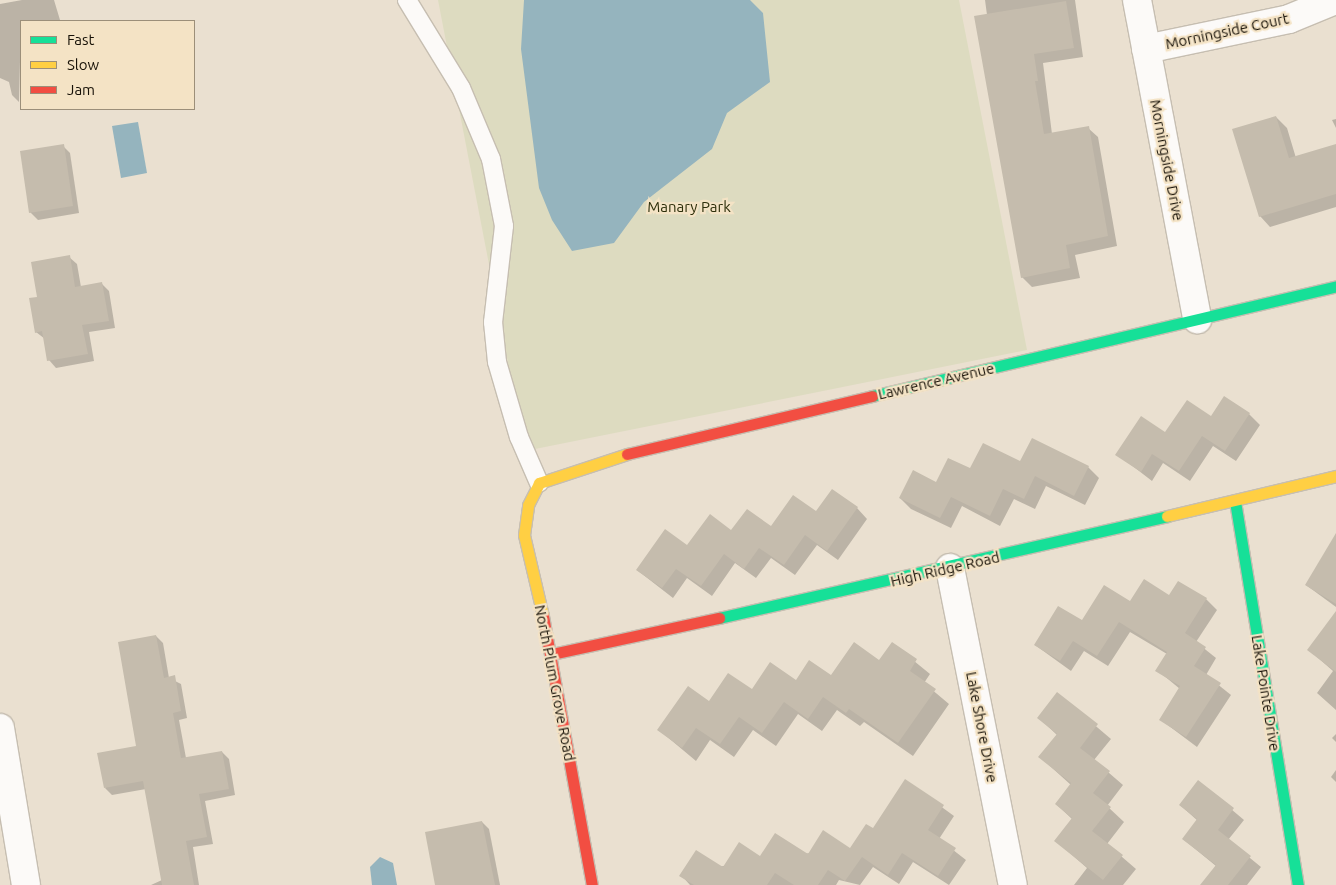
<!DOCTYPE html>
<style>
body{margin:0}
#map{position:relative;width:1336px;height:885px;overflow:hidden;background:#eae0d0;font-family:Ubuntu,sans-serif}
div>[style]{position:absolute}
[style*='--x']{left:calc(var(--x)*1px);top:calc(var(--y)*1px);width:calc(var(--w)*1px);rotate:calc(var(--a)*1deg)}
.green>*{inset:0;background:#dddbc0}
.water>*{inset:0;background:#95b4be}
.shadow>*{inset:0;background:#0003}
.building>*{inset:0;background:#c5bcad}
.roads{filter:drop-shadow(1px 0 #c6beb1) drop-shadow(-1px 0 #c6beb1) drop-shadow(0 1px #c6beb1) drop-shadow(0 -1px #c6beb1)}
.lane>*{height:18px;margin:-9px;padding:0 9px;transform-origin:9px;border-radius:9px;background:#fcfaf8}
.street>*{height:28px;margin:-14px;padding:0 14px;transform-origin:14px;border-radius:14px;background:#fcfaf8}
.fast>*{height:11px;margin:-5.5px;padding:0 5.5px;transform-origin:5.5px;border-radius:5.5px;background:#16e098}
.slow>*{height:11px;margin:-5.5px;padding:0 5.5px;transform-origin:5.5px;border-radius:5.5px;background:#ffcf43}
.jam>*{height:11px;margin:-5.5px;padding:0 5.5px;transform-origin:5.5px;border-radius:5.5px;background:#f24e42}
span{translate:-50% -50%;white-space:nowrap;text-align:center;line-height:1.15;-webkit-text-stroke:4.5px #f4e3c5;paint-order:stroke}
.street-label{font-size:15px;color:#171107}
.park-label{font-size:15px;color:#2d2f0b}
.legend{position:absolute;left:20px;top:20px;width:175px;height:90px;box-sizing:border-box;background:#f4e3c5;border:1px solid #9c8f79;margin:0;padding:6px 9px;list-style:none;font-size:15px;color:#171107}
.legend li{display:flex;align-items:center;gap:10px;height:25px}
.legend b{width:25px;border:1px solid #9c8f79}
</style>
<div id="map">
<div class="green">
<i style="clip-path:polygon(438px 0,959px 0,1027px 350px,525px 451px)"></i>
</div>
<div class="water">
<i style="clip-path:polygon(524px 0,750px 0,763px 13px,770px 82px,727px 113px,712px 149px,644px 202px,614px 243px,572px 251px,552px 220px,539px 188px,521px 49px)"></i>
<i style="clip-path:polygon(138px 122px,147px 173px,121px 178px,112px 126px)"></i>
<i style="clip-path:polygon(380px 857px,393px 863px,397px 885px,372px 885px,370px 867px)"></i>
</div>
<div class="shadow">
<i style="clip-path:polygon(22px 0,54px 0,60px 20px,68px 21px,21px 21px,19px 102px,12px 95px,9px 82px,0 78px,0 4px)"></i>
<i style="clip-path:polygon(985px 0,1075px 0,1083px 57px,1043px 63px,1052px 134px,1088px 128px,1098px 137px,1117px 246px,1075px 255px,1080px 278px,1032px 287px,1022px 277px)"></i>
<i style="clip-path:polygon(1276px 117px,1287px 128px,1296px 158px,1336px 145px,1336px 207px,1270px 227px,1260px 216px)"></i>
<i style="clip-path:polygon(1336px 119px,1336px 128px,1332px 120px)"></i>
<i style="clip-path:polygon(63px 146px,70px 153px,79px 213px,38px 220px,30px 212px)"></i>
<i style="clip-path:polygon(69px 257px,77px 264px,81px 287px,102px 284px,109px 291px,115px 328px,89px 332px,94px 361px,56px 368px,49px 360px,45px 339px,36px 332px,39px 298px)"></i>
<i style="clip-path:polygon(1249px 414px,1260px 425px,1236px 461px,1213px 446px,1190px 481px,1163px 463px,1152px 481px,1117px 454px,1211px 418px)"></i>
<i style="clip-path:polygon(1021px 462px,1088px 467px,1099px 478px,1085px 505px,1046px 486px,1035px 509px,1014px 499px,1000px 526px,962px 506px,951px 528px,911px 509px,900px 498px,936px 484px)"></i>
<i style="clip-path:polygon(857px 508px,867px 519px,838px 560px,817px 545px,795px 575px,771px 558px,756px 578px,735px 563px,712px 596px,687px 578px,673px 598px,637px 570px,732px 531px,771px 527px,816px 512px)"></i>
<i style="clip-path:polygon(1336px 536px,1336px 607px,1306px 585px)"></i>
<i style="clip-path:polygon(1170px 597px,1206px 599px,1217px 610px,1196px 642px,1216px 658px,1206px 675px,1231px 695px,1197px 747px,1161px 720px,1180px 689px,1157px 670px,1167px 654px,1130px 632px,1108px 666px,1084px 651px,1071px 671px,1035px 645px,1130px 603px)"></i>
<i style="clip-path:polygon(1336px 632px,1336px 710px,1317px 693px,1333px 671px,1309px 650px)"></i>
<i style="clip-path:polygon(156px 636px,163px 643px,169px 678px,181px 684px,187px 718px,179px 720px,186px 758px,222px 752px,229px 759px,235px 795px,205px 801px,213px 844px,193px 847px,199px 885px,151px 885px,162px 880px,146px 789px,112px 795px,105px 788px,138px 747px)"></i>
<i style="clip-path:polygon(892px 643px,930px 674px,924px 683px,949px 704px,913px 756px,864px 722px,860px 726px,837px 710px,822px 731px,798px 714px,776px 746px,753px 730px,734px 757px,710px 740px,696px 761px,659px 730px,710px 702px,831px 677px,880px 661px)"></i>
<i style="clip-path:polygon(1058px 694px,1111px 739px,1094px 760px,1123px 785px,1107px 806px,1124px 822px,1107px 844px,1136px 869px,1123px 885px,1074px 885px,1087px 868px,1056px 841px,1072px 819px,1056px 804px,1071px 785px,1040px 757px,1057px 735px,1039px 718px)"></i>
<i style="clip-path:polygon(1336px 734px,1336px 742px,1332px 738px)"></i>
<i style="clip-path:polygon(1336px 770px,1336px 782px,1331px 777px)"></i>
<i style="clip-path:polygon(906px 781px,954px 816px,939px 839px,966px 860px,949px 885px,913px 862px,899px 884px,873px 867px,860px 885px,839px 880px,836px 885px,690px 885px,681px 875px,761px 858px,851px 849px,873px 830px)"></i>
<i style="clip-path:polygon(1199px 782px,1244px 820px,1228px 840px,1261px 867px,1247px 885px,1202px 885px,1216px 866px,1183px 839px,1198px 821px,1180px 805px)"></i>
<i style="clip-path:polygon(482px 822px,489px 829px,500px 885px,436px 885px)"></i>
</div>
<div class="building">
<i style="clip-path:polygon(1066px 1px,1074px 48px,1034px 54px,1038px 81px,1035px 81px,1044px 134px,1089px 126px,1108px 236px,1066px 245px,1070px 268px,1021px 278px,974px 16px)"></i>
<i style="clip-path:polygon(1276px 116px,1289px 158px,1336px 144px,1336px 194px,1259px 217px,1232px 129px)"></i>
<i style="clip-path:polygon(64px 144px,73px 206px,29px 213px,20px 151px)"></i>
<i style="clip-path:polygon(70px 255px,75px 287px,102px 282px,109px 321px,82px 325px,88px 354px,47px 361px,42px 331px,35px 333px,29px 298px,37px 297px,31px 262px)"></i>
<i style="clip-path:polygon(1224px 396px,1250px 413px,1225px 451px,1202px 436px,1179px 471px,1152px 454px,1141px 472px,1115px 455px,1141px 416px,1165px 432px,1187px 400px,1211px 416px)"></i>
<i style="clip-path:polygon(1032px 438px,1089px 466px,1074px 496px,1035px 476px,1024px 499px,1003px 489px,990px 516px,951px 497px,940px 518px,899px 498px,913px 470px,936px 482px,948px 458px,970px 468px,983px 443px,1020px 461px)"></i>
<i style="clip-path:polygon(832px 489px,858px 507px,827px 551px,805px 535px,784px 565px,759px 548px,744px 569px,724px 554px,701px 586px,676px 569px,662px 588px,636px 570px,665px 529px,687px 545px,710px 514px,731px 530px,747px 509px,771px 526px,793px 495px,816px 511px)"></i>
<i style="clip-path:polygon(1336px 533px,1336px 604px,1305px 585px)"></i>
<i style="clip-path:polygon(1144px 579px,1169px 595px,1178px 581px,1207px 598px,1185px 633px,1206px 647px,1194px 666px,1221px 683px,1186px 737px,1159px 720px,1180px 686px,1155px 671px,1167px 652px,1119px 622px,1097px 656px,1073px 641px,1060px 661px,1034px 645px,1058px 606px,1082px 620px,1104px 585px,1130px 601px)"></i>
<i style="clip-path:polygon(1336px 611px,1336px 672px,1307px 650px)"></i>
<i style="clip-path:polygon(156px 635px,164px 678px,175px 675px,181px 711px,173px 713px,181px 758px,222px 751px,229px 789px,199px 794px,207px 837px,186px 841px,194px 885px,162px 885px,143px 781px,104px 788px,97px 753px,136px 746px,118px 642px)"></i>
<i style="clip-path:polygon(854px 642px,879px 660px,892px 642px,917px 659px,910px 671px,936px 689px,898px 743px,849px 709px,846px 713px,823px 697px,808px 719px,784px 702px,762px 733px,739px 717px,720px 744px,696px 728px,682px 748px,657px 730px,688px 686px,709px 701px,728px 673px,752px 689px,770px 662px,796px 680px,809px 660px,831px 675px)"></i>
<i style="clip-path:polygon(1057px 692px,1098px 724px,1080px 748px,1110px 771px,1093px 793px,1111px 807px,1092px 831px,1123px 855px,1103px 880px,1054px 841px,1072px 818px,1055px 804px,1071px 783px,1038px 757px,1057px 734px,1037px 718px)"></i>
<i style="clip-path:polygon(905px 779px,944px 805px,928px 830px,956px 848px,938px 876px,902px 853px,888px 875px,862px 857px,845px 881px,828px 870px,818px 885px,794px 885px,775px 873px,767px 885px,694px 885px,679px 876px,696px 850px,723px 867px,739px 842px,760px 856px,775px 833px,808px 854px,823px 830px,850px 848px,866px 824px,873px 828px)"></i>
<i style="clip-path:polygon(1198px 780px,1234px 808px,1218px 830px,1251px 856px,1228px 885px,1200px 885px,1216px 865px,1182px 839px,1197px 819px,1179px 805px)"></i>
<i style="clip-path:polygon(482px 821px,495px 885px,435px 885px,425px 832px)"></i>
</div>
<div class="roads">
<div class="lane">
<i style="--x:407;--y:0;--w:103;--a:58.5"></i>
<i style="--x:461;--y:88;--w:77;--a:67.1"></i>
<i style="--x:491;--y:159;--w:68;--a:79"></i>
<i style="--x:504;--y:226;--w:97;--a:96.5"></i>
<i style="--x:493;--y:322;--w:40;--a:84.3"></i>
<i style="--x:497;--y:362;--w:78;--a:73.7"></i>
<i style="--x:519;--y:437;--w:50;--a:66.5"></i>
</div>
<div class="street">
<i style="--x:1137;--y:0;--w:325;--a:79.3"></i>
<i style="--x:1146;--y:49;--w:146;--a:-11.8"></i>
<i style="--x:1289;--y:19;--w:50;--a:-22.4"></i>
<i style="--x:950;--y:568;--w:323;--a:78.8"></i>
<i style="--x:0;--y:728;--w:159;--a:80.6"></i>
</div>
<div class="fast">
<i style="--x:872;--y:396;--w:477;--a:-13.3"></i>
<i style="--x:1235;--y:501;--w:389;--a:80.7"></i>
<i style="--x:719;--y:618;--w:459;--a:-12.8"></i>
</div>
<div class="slow">
<i style="--x:1167;--y:516;--w:174;--a:-13.3"></i>
<i style="--x:543;--y:616;--w:83;--a:-103.2"></i>
<i style="--x:524;--y:535;--w:30;--a:-82"></i>
<i style="--x:528;--y:505;--w:25;--a:-63"></i>
<i style="--x:539;--y:483;--w:93;--a:-18.2"></i>
</div>
<div class="jam">
<i style="--x:627;--y:454;--w:252;--a:-13.3"></i>
<i style="--x:543;--y:616;--w:273;--a:79.7"></i>
<i style="--x:552;--y:654;--w:171;--a:-12.2"></i>
</div>
</div>
<div class="street-label">
<span style="left:1227px;top:31px;rotate:-12deg">Morningside Court</span>
<span style="left:1167px;top:160px;rotate:79deg">Morningside Drive</span>
<span style="left:936px;top:381px;rotate:-13deg">Lawrence Avenue</span>
<span style="left:945px;top:569px;rotate:-13deg">High Ridge Road</span>
<span style="left:555px;top:683px;rotate:79deg">North Plum Grove Road</span>
<span style="left:1266px;top:693px;rotate:81deg">Lake Pointe Drive</span>
<span style="left:982px;top:727px;rotate:79deg">Lake Shore Drive</span>
</div>
<div class="park-label">
<span style="left:689px;top:207px">Manary Park</span>
</div>
<ul class="legend">
<li><b style="height:6px;background:#16e098"></b>Fast</li>
<li><b style="height:6px;background:#ffcf43"></b>Slow</li>
<li><b style="height:6px;background:#f24e42"></b>Jam</li>
</ul>
</div>
